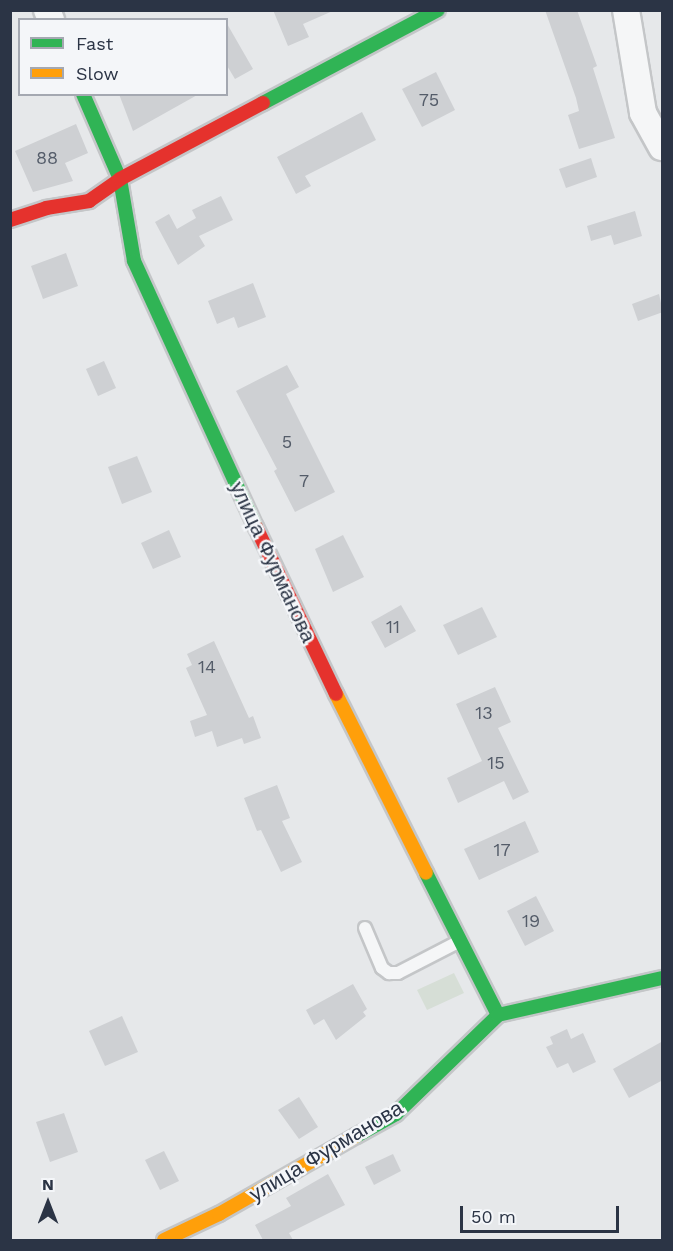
<!DOCTYPE html>
<meta charset="utf-8">
<style>
body{margin:0}
#map{position:relative;width:673px;height:1251px;overflow:hidden;background:#e6e8ea;font-family:"Work Sans",sans-serif}
div>[style]{position:absolute}
[style*='--x']{left:calc(var(--x)*1px);top:calc(var(--y)*1px);width:calc(var(--w)*1px);rotate:calc(var(--a)*1deg)}
.green>*{inset:0;background:#d6ded6}
.building>*{inset:0;background:#ced0d3}
.roads{filter:drop-shadow(2px 0 #c4c6c8) drop-shadow(-2px 0 #c4c6c8) drop-shadow(0 2px #c4c6c8) drop-shadow(0 -2px #c4c6c8)}
.lane>*{height:12px;margin:-6px;padding:0 6px;transform-origin:6px;border-radius:6px;background:#f5f6f7}
.street>*{height:26px;margin:-13px;padding:0 13px;transform-origin:13px;border-radius:13px;background:#f5f6f7}
.fast>*{height:14px;margin:-7px;padding:0 7px;transform-origin:7px;border-radius:7px;background:#30b455}
.slow>*{height:14px;margin:-7px;padding:0 7px;transform-origin:7px;border-radius:7px;background:#ff9f0a}
.jam>*{height:14px;margin:-7px;padding:0 7px;transform-origin:7px;border-radius:7px;background:#e5322d}
span{translate:-50% -50%;white-space:nowrap;text-align:center;line-height:1.15;-webkit-text-stroke:5px #f4f6f9;paint-order:stroke}
.number-label{font-size:18px;color:#545c69}
.number-label span{-webkit-text-stroke-width:0}
.street-label{font-size:21px;color:#2b3445}
.frame{position:absolute;inset:0;border:12px solid #2b3445;pointer-events:none}
.legend{position:absolute;left:18px;top:18px;width:210px;height:78px;box-sizing:border-box;background:#f4f6f9;border:2px solid #a4a8b1;margin:0;padding:8px 10px;list-style:none;font-size:18px;color:#2b3445}
.legend li{display:flex;align-items:center;gap:12px;height:30px}
.legend b{width:30px;border:2px solid #a4a8b1}
.north{position:absolute;left:18px;top:1173px;width:60px;height:60px;-webkit-text-stroke:4px #f4f6f9;paint-order:stroke;rotate:0deg;font-size:16px;font-weight:700;line-height:24px;text-align:center;color:#2b3445}
.north::after{content:'';display:block;margin:auto;width:21px;height:27px;background:#2b3445;clip-path:polygon(50% 0,100% 100%,50% 72%,0 100%)}
.scale{position:absolute;left:460px;top:1206px;width:159px;height:27px;box-sizing:border-box;border:3px solid #2b3445;border-top:0;padding-left:8px;font-size:18px;line-height:21px;white-space:nowrap;color:#2b3445;-webkit-text-stroke:4px #f4f6f9;paint-order:stroke}
</style>
<div id="map">
<div class="green">
<i style="clip-path:polygon(454px 973px,464px 993px,427px 1010px,417px 990px)"></i>
</div>
<div class="building">
<i style="clip-path:polygon(273px 10px,335px 10px,303px 24px,309px 37px,288px 46px)"></i>
<i style="clip-path:polygon(545px 10px,577px 10px,597px 66px,593px 68px,615px 138px,579px 149px,568px 115px,579px 111px,576px 98px)"></i>
<i style="clip-path:polygon(226px 22px,253px 69px,235px 79px,226px 64px)"></i>
<i style="clip-path:polygon(436px 72px,455px 110px,422px 127px,402px 89px)"></i>
<i style="clip-path:polygon(119px 94px,199px 94px,133px 131px)"></i>
<i style="clip-path:polygon(362px 112px,376px 140px,305px 176px,311px 186px,296px 194px,277px 157px)"></i>
<i style="clip-path:polygon(76px 124px,88px 153px,65px 163px,73px 181px,33px 192px,15px 151px)"></i>
<i style="clip-path:polygon(591px 158px,597px 177px,566px 188px,559px 169px)"></i>
<i style="clip-path:polygon(221px 196px,233px 220px,199px 236px,205px 246px,178px 265px,155px 222px,169px 214px,177px 229px,196px 218px,192px 210px)"></i>
<i style="clip-path:polygon(635px 211px,642px 236px,614px 245px,611px 235px,591px 241px,587px 226px)"></i>
<i style="clip-path:polygon(66px 253px,78px 286px,43px 299px,31px 266px)"></i>
<i style="clip-path:polygon(253px 283px,266px 317px,238px 328px,234px 317px,217px 324px,208px 301px)"></i>
<i style="clip-path:polygon(659px 294px,663px 312px,638px 321px,632px 304px)"></i>
<i style="clip-path:polygon(104px 361px,116px 388px,98px 396px,86px 369px)"></i>
<i style="clip-path:polygon(287px 365px,299px 387px,286px 394px,335px 492px,295px 512px,274px 471px,277px 469px,236px 391px)"></i>
<i style="clip-path:polygon(137px 456px,152px 492px,122px 504px,108px 467px)"></i>
<i style="clip-path:polygon(169px 530px,181px 557px,153px 569px,141px 543px)"></i>
<i style="clip-path:polygon(343px 535px,364px 577px,333px 592px,315px 549px)"></i>
<i style="clip-path:polygon(401px 605px,416px 631px,385px 648px,371px 622px)"></i>
<i style="clip-path:polygon(482px 607px,497px 637px,458px 655px,443px 625px)"></i>
<i style="clip-path:polygon(214px 641px,249px 718px,253px 716px,261px 738px,244px 744px,242px 738px,217px 747px,212px 731px,195px 737px,190px 721px,207px 715px,186px 668px,192px 665px,187px 654px)"></i>
<i style="clip-path:polygon(495px 687px,511px 722px,498px 728px,529px 792px,513px 800px,504px 781px,458px 803px,447px 778px,482px 761px,456px 704px)"></i>
<i style="clip-path:polygon(277px 785px,290px 818px,282px 821px,302px 862px,281px 872px,261px 830px,257px 831px,244px 798px)"></i>
<i style="clip-path:polygon(525px 821px,539px 852px,479px 880px,464px 849px)"></i>
<i style="clip-path:polygon(536px 896px,554px 931px,525px 946px,507px 911px)"></i>
<i style="clip-path:polygon(353px 984px,367px 1009px,363px 1012px,366px 1016px,336px 1040px,324px 1019px,314px 1025px,306px 1010px)"></i>
<i style="clip-path:polygon(122px 1016px,138px 1052px,105px 1066px,89px 1031px)"></i>
<i style="clip-path:polygon(567px 1029px,571px 1039px,583px 1033px,596px 1062px,573px 1073px,568px 1063px,557px 1068px,546px 1047px,553px 1044px,550px 1037px)"></i>
<i style="clip-path:polygon(663px 1041px,663px 1080px,629px 1098px,613px 1069px)"></i>
<i style="clip-path:polygon(299px 1097px,318px 1127px,299px 1139px,278px 1110px)"></i>
<i style="clip-path:polygon(64px 1113px,78px 1152px,50px 1162px,36px 1122px)"></i>
<i style="clip-path:polygon(164px 1151px,179px 1181px,160px 1190px,145px 1160px)"></i>
<i style="clip-path:polygon(393px 1154px,401px 1171px,374px 1185px,365px 1167px)"></i>
<i style="clip-path:polygon(328px 1174px,345px 1205px,289px 1233px,293px 1240px,263px 1240px,255px 1225px,291px 1206px,286px 1198px)"></i>
</div>
<div class="roads">
<div class="lane">
<i style="--x:365;--y:928;--w:43;--a:67"></i>
<i style="--x:382;--y:968;--w:9;--a:36"></i>
<i style="--x:389;--y:973;--w:9;--a:0"></i>
<i style="--x:398;--y:973;--w:70;--a:-27.3"></i>
</div>
<div class="street">
<i style="--x:47;--y:10;--w:11;--a:68"></i>
<i style="--x:626;--y:10;--w:104;--a:80.6"></i>
<i style="--x:643;--y:113;--w:39;--a:61"></i>
</div>
<div class="fast">
<i style="--x:83;--y:94;--w:93;--a:66.5"></i>
<i style="--x:120;--y:179;--w:83;--a:80.3"></i>
<i style="--x:134;--y:261;--w:293;--a:65.4"></i>
<i style="--x:263;--y:103;--w:198;--a:-28"></i>
<i style="--x:426;--y:873;--w:159;--a:63.1"></i>
<i style="--x:356;--y:1136;--w:46;--a:-28.8"></i>
<i style="--x:396;--y:1114;--w:142;--a:-44.1"></i>
<i style="--x:498;--y:1015;--w:168;--a:-12.7"></i>
</div>
<div class="slow">
<i style="--x:336;--y:694;--w:200;--a:63.3"></i>
<i style="--x:164;--y:1240;--w:61;--a:-25.3"></i>
<i style="--x:219;--y:1214;--w:158;--a:-29.7"></i>
</div>
<div class="jam">
<i style="--x:10;--y:220;--w:38;--a:-18"></i>
<i style="--x:46;--y:208;--w:44;--a:-9.2"></i>
<i style="--x:89;--y:201;--w:38;--a:-35"></i>
<i style="--x:120;--y:179;--w:162;--a:-28"></i>
<i style="--x:256;--y:527;--w:185;--a:64.4"></i>
</div>
</div>
<div class="number-label">
<span style="left:429px;top:100px">75</span>
<span style="left:47px;top:158px">88</span>
<span style="left:287px;top:442px">5</span>
<span style="left:304px;top:481px">7</span>
<span style="left:393px;top:627px">11</span>
<span style="left:207px;top:667px">14</span>
<span style="left:484px;top:713px">13</span>
<span style="left:496px;top:763px">15</span>
<span style="left:502px;top:850px">17</span>
<span style="left:531px;top:921px">19</span>
</div>
<div class="street-label">
<span style="left:273px;top:562px;rotate:65deg">улица Фурманова</span>
<span style="left:326px;top:1151px;rotate:-31deg">улица Фурманова</span>
</div>
<div class="frame"></div>
<ul class="legend">
<li><b style="height:8px;background:#30b455"></b>Fast</li>
<li><b style="height:8px;background:#ff9f0a"></b>Slow</li>
</ul>
<div class="north">N</div>
<div class="scale">50 m</div>
</div>
